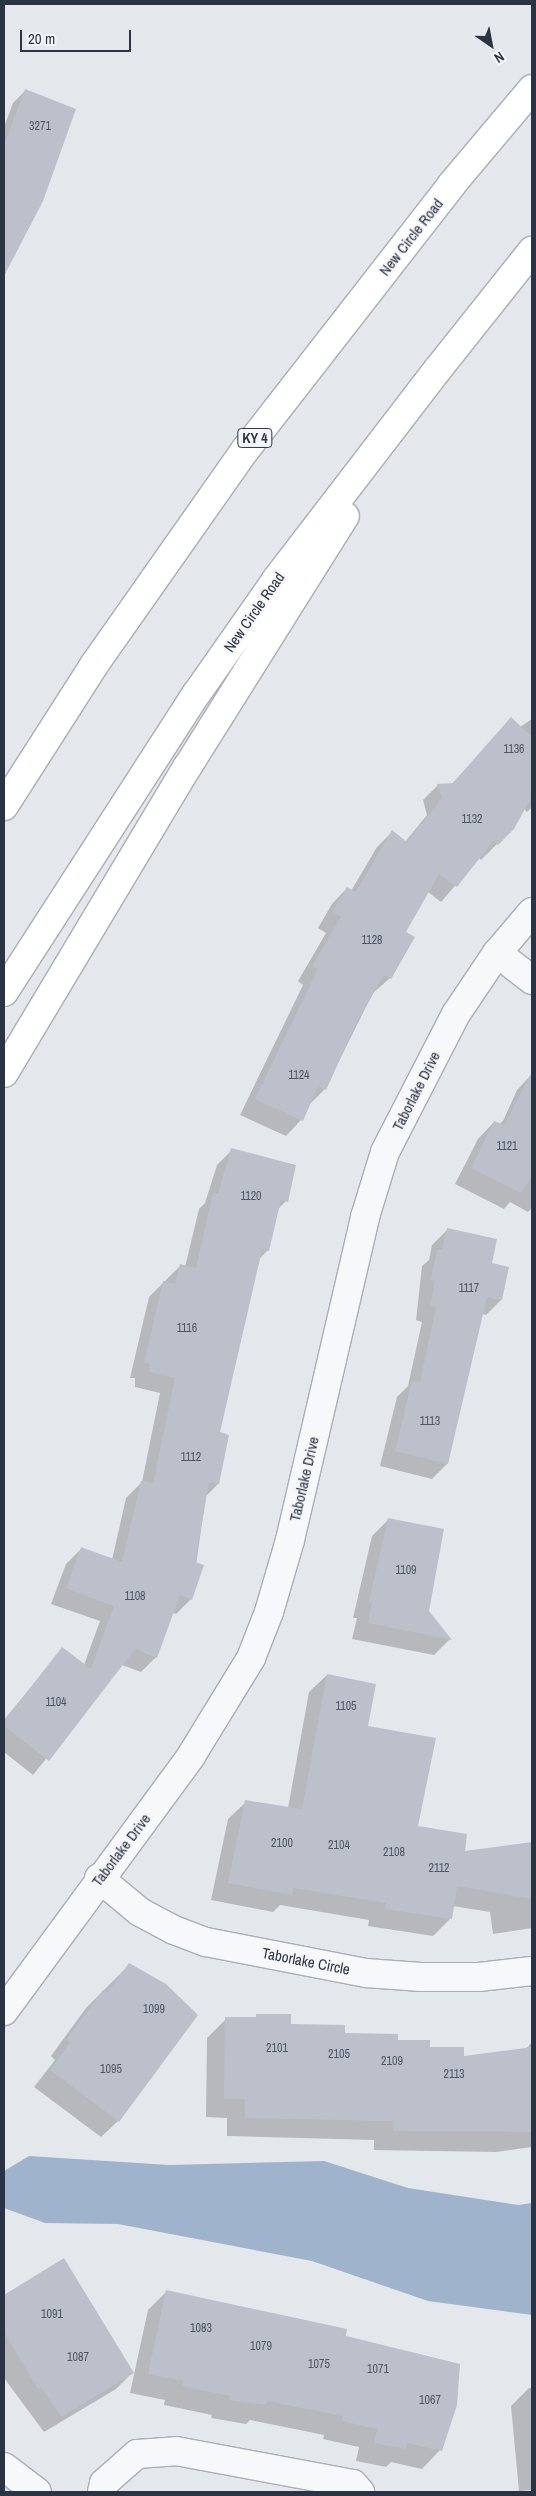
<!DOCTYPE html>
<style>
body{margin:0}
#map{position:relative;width:536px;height:2496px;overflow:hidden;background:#e4e7ec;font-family:"Archivo Narrow",sans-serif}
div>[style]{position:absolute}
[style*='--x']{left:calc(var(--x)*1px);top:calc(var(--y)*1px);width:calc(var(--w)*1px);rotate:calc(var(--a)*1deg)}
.water>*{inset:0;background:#9fb4cc}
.shadow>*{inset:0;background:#0003}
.building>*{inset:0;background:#bbc0ca}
.roads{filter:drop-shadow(1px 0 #a9aeb7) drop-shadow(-1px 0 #a9aeb7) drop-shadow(0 1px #a9aeb7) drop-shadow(0 -1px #a9aeb7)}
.minor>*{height:28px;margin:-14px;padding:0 14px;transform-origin:14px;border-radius:14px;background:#f7f8fa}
.highway>*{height:28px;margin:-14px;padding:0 14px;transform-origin:14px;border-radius:14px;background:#fff}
span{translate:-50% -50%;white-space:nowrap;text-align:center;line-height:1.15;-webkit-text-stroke:4px #f4f6f9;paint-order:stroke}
.number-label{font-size:12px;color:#4f5766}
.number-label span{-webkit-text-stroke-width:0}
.shield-label span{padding:1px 4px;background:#f4f6f9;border:1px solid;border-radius:4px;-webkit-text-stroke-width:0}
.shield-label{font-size:14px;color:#2b3445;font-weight:700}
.street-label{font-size:15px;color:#2b3445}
.frame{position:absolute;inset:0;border:5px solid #2b3445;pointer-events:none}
.north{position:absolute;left:466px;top:20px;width:50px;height:50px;-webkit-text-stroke:4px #f4f6f9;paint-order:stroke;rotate:147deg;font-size:14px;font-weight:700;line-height:20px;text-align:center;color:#2b3445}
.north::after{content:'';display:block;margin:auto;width:18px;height:22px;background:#2b3445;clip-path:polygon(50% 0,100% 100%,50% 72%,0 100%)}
.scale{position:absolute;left:20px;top:30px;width:111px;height:22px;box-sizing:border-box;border:2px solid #2b3445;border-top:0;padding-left:6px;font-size:15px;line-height:18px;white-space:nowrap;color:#2b3445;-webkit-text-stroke:4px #f4f6f9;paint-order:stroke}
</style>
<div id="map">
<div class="water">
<i style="clip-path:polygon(29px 2156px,169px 2165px,324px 2161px,408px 2188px,518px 2205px,532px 2203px,532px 2315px,428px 2301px,312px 2261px,118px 2224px,45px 2223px,4px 2208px,4px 2171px)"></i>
</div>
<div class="shadow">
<i style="clip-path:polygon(26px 90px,42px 200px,4px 274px,4px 127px,13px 103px)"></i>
<i style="clip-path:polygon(511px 719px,520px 727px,532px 719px,532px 807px,527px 812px,524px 809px,513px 828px,481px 860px,479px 858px,441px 902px,428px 892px,404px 933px,414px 938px,390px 978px,373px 993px,325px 1089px,309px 1105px,301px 1120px,286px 1136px,240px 1115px,303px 985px,298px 981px,326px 933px,318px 928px,332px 904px,347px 888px,351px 891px,377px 847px,392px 832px,405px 842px,427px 815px,423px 800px,438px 785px,451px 785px)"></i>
<i style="clip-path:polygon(532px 1074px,532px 1208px,528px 1212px,510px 1202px,504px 1209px,455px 1184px,478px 1139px,494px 1122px,499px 1124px,503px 1121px,517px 1090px)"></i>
<i style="clip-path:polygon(232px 1150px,286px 1201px,277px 1210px,268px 1250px,259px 1259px,219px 1433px,228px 1436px,218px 1484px,206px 1496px,191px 1599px,176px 1614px,173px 1613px,156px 1657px,141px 1672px,122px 1665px,33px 1775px,4px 1752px,4px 1720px,62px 1649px,84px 1665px,100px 1621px,51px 1604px,66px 1564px,81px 1549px,112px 1560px,126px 1498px,142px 1482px,160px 1393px,135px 1387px,135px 1378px,130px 1378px,149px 1297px,180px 1266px,185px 1267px,199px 1209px,205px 1203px,217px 1165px)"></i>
<i style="clip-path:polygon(447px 1230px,490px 1264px,501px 1300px,486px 1315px,482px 1314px,447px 1464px,432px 1479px,380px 1466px,397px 1397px,408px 1386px,422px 1322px,416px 1320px,422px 1266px,429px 1260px,432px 1245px)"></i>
<i style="clip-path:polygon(388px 1520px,428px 1612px,450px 1639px,434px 1655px,352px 1639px,357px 1618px,353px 1618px,372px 1536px)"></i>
<i style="clip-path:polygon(327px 1675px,367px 1726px,417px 1827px,463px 1852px,532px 1844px,532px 1928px,493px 1934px,490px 1912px,453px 1906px,450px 1919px,433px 1936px,368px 1926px,369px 1920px,280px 1905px,273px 1912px,211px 1900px,228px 1819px,246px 1802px,288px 1808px,309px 1692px)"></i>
<i style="clip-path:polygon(129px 1965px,118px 2121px,101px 2137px,34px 2087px,55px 2060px,51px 2056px,86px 2008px)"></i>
<i style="clip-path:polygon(226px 2019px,397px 2041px,462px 2057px,526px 2049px,532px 2042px,532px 2147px,496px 2152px,374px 2150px,374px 2140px,227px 2136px,227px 2118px,206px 2117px,207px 2038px)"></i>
<i style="clip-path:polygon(63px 2260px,132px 2373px,116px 2389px,44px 2432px,4px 2378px,4px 2296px)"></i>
<i style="clip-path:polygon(167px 2291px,345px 2337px,440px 2450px,422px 2469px,391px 2462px,386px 2467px,356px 2461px,359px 2447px,323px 2439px,324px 2435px,250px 2420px,246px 2424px,211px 2418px,212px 2415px,164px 2405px,165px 2400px,130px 2393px,148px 2310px)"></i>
<i style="clip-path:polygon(529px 2388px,532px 2388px,532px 2490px,519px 2491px,511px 2406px)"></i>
</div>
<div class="building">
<i style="clip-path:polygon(25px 89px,76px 109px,43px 201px,4px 276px,4px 145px)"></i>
<i style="clip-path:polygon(511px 717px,532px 737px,532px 796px,514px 829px,498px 845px,493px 841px,457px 887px,439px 874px,406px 932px,415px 937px,391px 979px,384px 975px,357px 1022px,326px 1090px,318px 1086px,303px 1121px,255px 1099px,318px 969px,312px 966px,341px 917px,332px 912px,347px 887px,356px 892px,392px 830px,407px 842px,442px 798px,437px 784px,453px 783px)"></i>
<i style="clip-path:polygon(532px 1072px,532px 1176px,521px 1193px,471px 1168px,494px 1121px,504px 1125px)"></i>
<i style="clip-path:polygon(231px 1148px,296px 1165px,288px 1202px,281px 1200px,269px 1251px,262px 1250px,220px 1432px,229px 1435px,219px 1484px,209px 1482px,195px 1562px,204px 1565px,192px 1600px,180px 1595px,157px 1658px,135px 1649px,49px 1761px,4px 1726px,4px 1722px,62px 1647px,91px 1669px,114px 1606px,66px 1588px,81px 1547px,122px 1562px,141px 1481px,153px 1483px,175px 1378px,150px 1372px,149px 1363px,144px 1363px,163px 1281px,175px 1284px,180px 1264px,196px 1268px,213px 1193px,218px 1194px)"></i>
<i style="clip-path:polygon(447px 1228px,497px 1239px,492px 1263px,509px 1267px,502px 1300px,487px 1297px,448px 1464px,395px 1451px,412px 1380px,420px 1382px,436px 1307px,430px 1306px,435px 1281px,431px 1280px,437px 1250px,442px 1250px)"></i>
<i style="clip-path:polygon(388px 1518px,444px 1529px,429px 1611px,452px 1640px,368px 1623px,372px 1602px,369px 1602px)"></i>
<i style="clip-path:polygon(327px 1674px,376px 1684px,368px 1726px,436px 1738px,418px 1826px,467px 1834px,465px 1851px,532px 1842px,532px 1899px,457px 1886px,452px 1919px,385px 1909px,386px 1903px,294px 1888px,292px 1895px,228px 1883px,245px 1800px,302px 1809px)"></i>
<i style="clip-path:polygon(129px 1963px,166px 1984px,198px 2015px,119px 2122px,50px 2070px,70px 2043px,66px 2040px,103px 1990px,107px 1993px)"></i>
<i style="clip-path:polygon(256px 2014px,291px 2014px,291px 2024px,345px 2025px,345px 2033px,398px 2034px,398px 2040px,430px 2040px,430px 2047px,464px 2047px,464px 2056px,532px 2047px,532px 2132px,393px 2131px,393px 2121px,245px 2118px,245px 2099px,224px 2099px,225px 2017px,256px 2017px)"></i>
<i style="clip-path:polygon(64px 2258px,134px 2373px,61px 2417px,41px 2387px,38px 2389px,4px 2332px,4px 2295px)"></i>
<i style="clip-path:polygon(166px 2290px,347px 2329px,346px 2336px,460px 2364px,457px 2405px,442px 2451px,407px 2443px,406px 2449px,374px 2443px,377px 2429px,342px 2421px,343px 2416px,267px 2401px,266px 2405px,229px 2400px,230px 2396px,182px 2386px,183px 2381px,148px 2374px)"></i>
</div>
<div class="roads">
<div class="minor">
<i style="--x:497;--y:953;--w:44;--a:37.6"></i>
<i style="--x:99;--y:1878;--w:53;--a:39.7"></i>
<i style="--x:140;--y:1912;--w:38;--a:28"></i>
<i style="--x:174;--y:1930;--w:34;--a:21"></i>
<i style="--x:206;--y:1942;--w:163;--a:11"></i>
<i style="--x:366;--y:1973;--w:55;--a:4.2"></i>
<i style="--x:421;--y:1977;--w:58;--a:0"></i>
<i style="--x:479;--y:1977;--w:53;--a:-6.5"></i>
<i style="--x:4;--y:2011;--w:316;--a:-53.7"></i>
<i style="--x:191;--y:1756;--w:115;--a:-58.5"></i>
<i style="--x:251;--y:1658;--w:49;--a:-68.6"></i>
<i style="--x:269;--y:1612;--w:75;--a:-73.7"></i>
<i style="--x:290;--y:1540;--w:332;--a:-76.9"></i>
<i style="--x:365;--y:1217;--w:68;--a:-72.9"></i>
<i style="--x:385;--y:1152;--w:155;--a:-62.8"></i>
<i style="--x:456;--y:1014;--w:73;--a:-56.1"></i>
<i style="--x:497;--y:953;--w:54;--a:-49.5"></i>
<i style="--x:4;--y:2467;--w:41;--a:37.1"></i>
<i style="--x:102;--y:2492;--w:9;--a:-77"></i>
<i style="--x:104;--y:2483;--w:44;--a:-41.3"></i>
<i style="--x:137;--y:2454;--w:39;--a:-4"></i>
<i style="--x:176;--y:2451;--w:180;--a:10.6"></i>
<i style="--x:353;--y:2484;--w:11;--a:49"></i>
</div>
<div class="highway">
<i style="--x:4;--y:806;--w:167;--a:-57.4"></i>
<i style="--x:94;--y:665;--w:264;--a:-54.9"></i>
<i style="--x:246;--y:449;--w:336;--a:-52.1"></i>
<i style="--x:452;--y:184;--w:124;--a:-49.9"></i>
<i style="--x:4;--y:992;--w:356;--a:-57.2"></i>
<i style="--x:197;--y:693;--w:138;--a:-55"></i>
<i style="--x:276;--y:580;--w:266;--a:-52.5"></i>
<i style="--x:438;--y:369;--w:151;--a:-51.5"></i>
<i style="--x:4;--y:1073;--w:358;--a:-59.1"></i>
<i style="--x:188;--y:766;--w:295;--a:-57.9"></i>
</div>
</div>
<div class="number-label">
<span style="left:40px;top:127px">3271</span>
<span style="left:514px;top:750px">1136</span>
<span style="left:472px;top:820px">1132</span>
<span style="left:372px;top:941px">1128</span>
<span style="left:299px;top:1076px">1124</span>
<span style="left:507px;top:1147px">1121</span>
<span style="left:251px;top:1197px">1120</span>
<span style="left:469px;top:1289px">1117</span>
<span style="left:187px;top:1329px">1116</span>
<span style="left:430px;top:1422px">1113</span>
<span style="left:191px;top:1458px">1112</span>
<span style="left:406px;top:1571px">1109</span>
<span style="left:135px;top:1597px">1108</span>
<span style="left:56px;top:1703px">1104</span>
<span style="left:346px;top:1707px">1105</span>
<span style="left:282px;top:1844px">2100</span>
<span style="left:339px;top:1846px">2104</span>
<span style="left:394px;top:1853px">2108</span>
<span style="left:439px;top:1869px">2112</span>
<span style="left:154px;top:2010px">1099</span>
<span style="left:277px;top:2049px">2101</span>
<span style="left:339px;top:2055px">2105</span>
<span style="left:392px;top:2062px">2109</span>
<span style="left:111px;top:2070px">1095</span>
<span style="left:454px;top:2075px">2113</span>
<span style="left:52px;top:2315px">1091</span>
<span style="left:201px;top:2329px">1083</span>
<span style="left:261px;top:2347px">1079</span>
<span style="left:78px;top:2358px">1087</span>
<span style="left:319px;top:2365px">1075</span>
<span style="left:378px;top:2370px">1071</span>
<span style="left:430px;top:2401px">1067</span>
</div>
<div class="shield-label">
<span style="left:255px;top:438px">KY 4</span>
</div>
<div class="street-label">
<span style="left:411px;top:237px;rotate:-52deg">New Circle Road</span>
<span style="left:254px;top:612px;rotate:-55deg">New Circle Road</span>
<span style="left:416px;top:1091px;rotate:-63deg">Taborlake Drive</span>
<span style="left:304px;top:1479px;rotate:-77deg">Taborlake Drive</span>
<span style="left:121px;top:1850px;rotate:-53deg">Taborlake Drive</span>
<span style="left:306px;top:1961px;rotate:11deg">Taborlake Circle</span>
</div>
<div class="frame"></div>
<div class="north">N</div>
<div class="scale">20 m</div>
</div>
